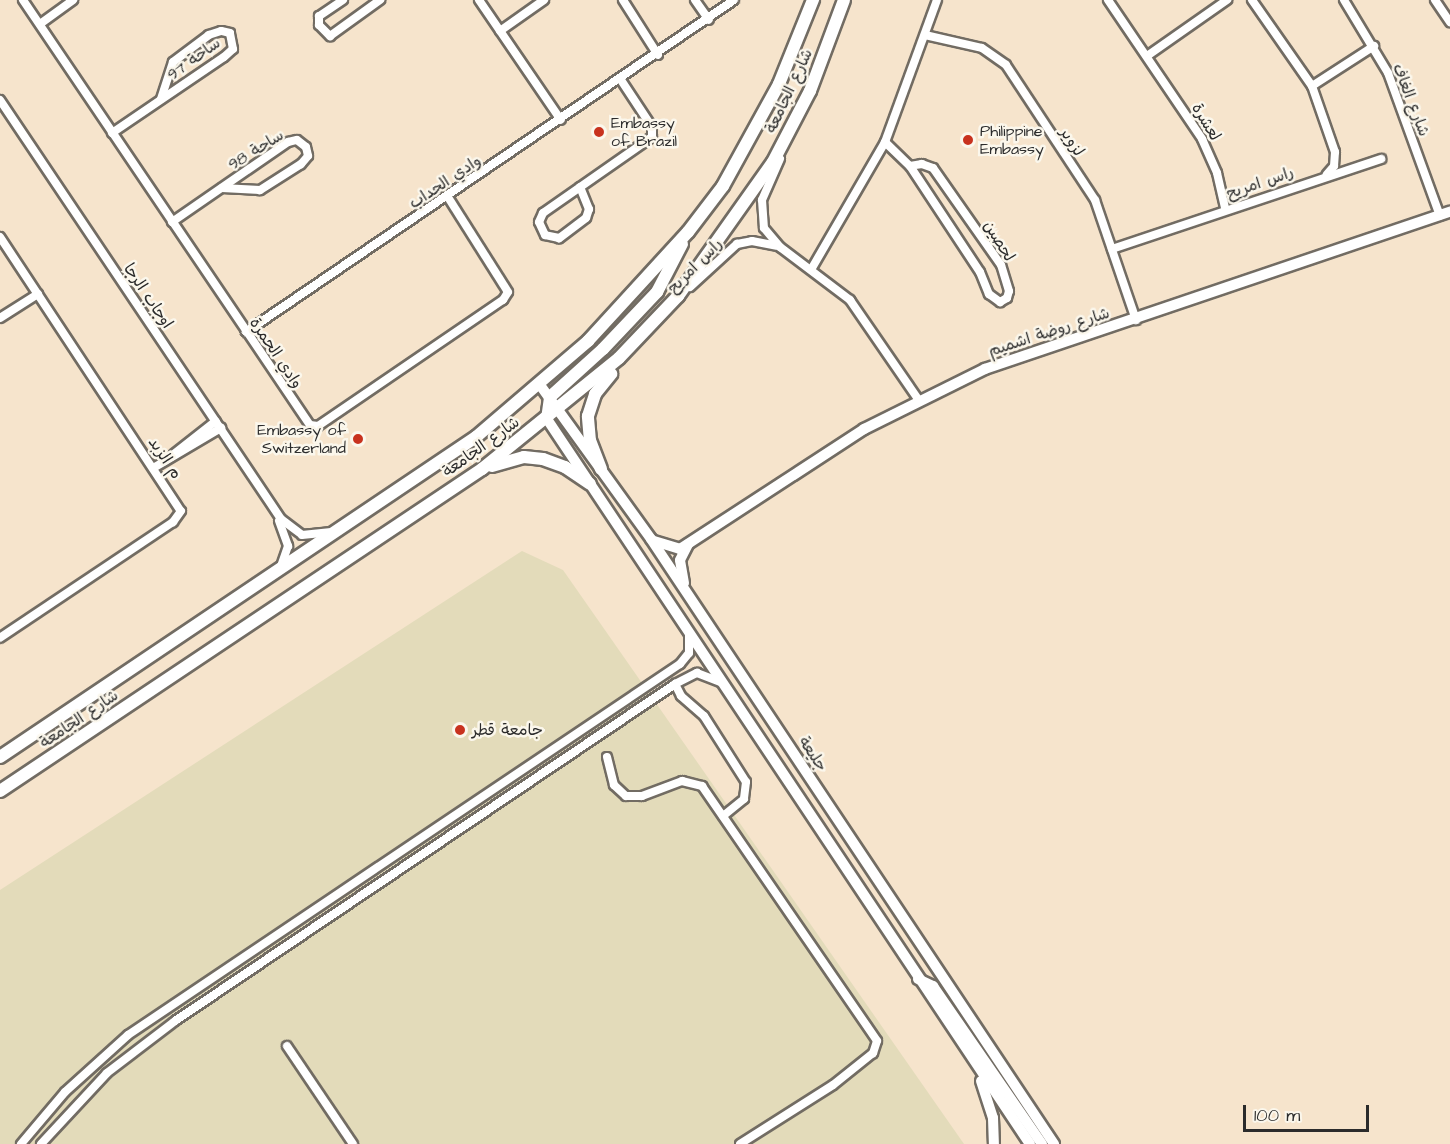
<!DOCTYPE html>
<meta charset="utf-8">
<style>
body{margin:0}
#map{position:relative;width:1450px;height:1144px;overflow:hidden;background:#f6e4cc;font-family:"Architects Daughter","Playpen Sans Arabic",sans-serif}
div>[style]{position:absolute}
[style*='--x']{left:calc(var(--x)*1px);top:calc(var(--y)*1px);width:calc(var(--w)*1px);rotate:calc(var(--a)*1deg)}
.built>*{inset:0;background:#e3dbba}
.roads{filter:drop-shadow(2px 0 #726c63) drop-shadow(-2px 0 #726c63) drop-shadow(0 2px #726c63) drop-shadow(0 -2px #726c63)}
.street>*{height:8px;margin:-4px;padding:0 4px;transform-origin:4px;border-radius:4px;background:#fff}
.secondary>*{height:10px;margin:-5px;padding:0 5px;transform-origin:5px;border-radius:5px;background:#fff}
.primary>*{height:12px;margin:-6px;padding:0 6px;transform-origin:6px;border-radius:6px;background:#fff}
.dots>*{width:16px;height:16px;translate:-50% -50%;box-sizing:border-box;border:3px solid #fbf7ec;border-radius:50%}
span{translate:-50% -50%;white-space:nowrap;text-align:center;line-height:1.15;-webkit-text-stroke:5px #fbf7ec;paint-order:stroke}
.street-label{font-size:16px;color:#2b2b2b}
.poi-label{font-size:16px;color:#2b2b2b}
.left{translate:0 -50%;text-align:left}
.right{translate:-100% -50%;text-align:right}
.scale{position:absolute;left:1243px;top:1105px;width:126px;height:27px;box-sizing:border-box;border:3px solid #2b2b2b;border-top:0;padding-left:8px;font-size:18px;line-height:21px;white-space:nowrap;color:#2b2b2b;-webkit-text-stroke:4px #fbf7ec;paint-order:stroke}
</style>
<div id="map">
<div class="built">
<i style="clip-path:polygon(522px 551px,563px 570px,964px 1144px,0 1144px,0 890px)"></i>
</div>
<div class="roads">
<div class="street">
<i style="--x:23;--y:0;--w:513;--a:55.97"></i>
<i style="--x:310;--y:425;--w:8;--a:7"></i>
<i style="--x:318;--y:426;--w:224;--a:-34.3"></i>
<i style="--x:503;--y:300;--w:9;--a:-58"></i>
<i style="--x:508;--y:292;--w:112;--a:-122.3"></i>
<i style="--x:343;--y:0;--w:29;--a:146"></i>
<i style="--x:319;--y:16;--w:9;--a:90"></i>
<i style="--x:319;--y:25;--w:16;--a:45"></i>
<i style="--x:330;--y:36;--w:62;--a:-35.8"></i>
<i style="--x:479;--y:0;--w:145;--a:55.7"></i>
<i style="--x:623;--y:0;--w:65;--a:57.5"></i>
<i style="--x:695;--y:0;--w:24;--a:55"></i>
<i style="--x:1108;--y:0;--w:168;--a:55.9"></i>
<i style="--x:1202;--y:139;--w:37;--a:66"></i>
<i style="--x:1217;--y:173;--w:37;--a:77"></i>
<i style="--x:1252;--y:0;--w:105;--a:55.1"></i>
<i style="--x:1312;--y:86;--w:70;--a:70.8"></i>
<i style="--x:1335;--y:152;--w:14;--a:94"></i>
<i style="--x:1334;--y:166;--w:11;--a:131"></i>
<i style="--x:1344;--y:0;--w:85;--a:58.9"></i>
<i style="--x:1388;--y:73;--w:152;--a:70"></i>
<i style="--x:1435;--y:0;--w:27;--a:56"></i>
<i style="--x:40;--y:24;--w:41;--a:-36"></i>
<i style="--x:500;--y:31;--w:54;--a:-35.2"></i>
<i style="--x:925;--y:35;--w:58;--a:12.8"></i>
<i style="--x:982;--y:48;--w:29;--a:35"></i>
<i style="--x:1006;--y:65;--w:162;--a:56.6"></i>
<i style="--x:1095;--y:200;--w:127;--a:71.1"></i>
<i style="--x:1147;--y:56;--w:98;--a:-35"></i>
<i style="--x:1312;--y:86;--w:74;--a:-32.8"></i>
<i style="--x:0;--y:100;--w:505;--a:56.15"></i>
<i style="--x:281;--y:519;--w:26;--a:37"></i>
<i style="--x:302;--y:535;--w:27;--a:-6"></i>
<i style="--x:112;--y:133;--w:135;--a:-34.2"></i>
<i style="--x:224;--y:57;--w:12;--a:-42"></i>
<i style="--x:233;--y:49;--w:16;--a:-101"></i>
<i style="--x:230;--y:33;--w:9;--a:-167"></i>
<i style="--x:221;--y:31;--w:13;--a:162"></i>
<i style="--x:209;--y:35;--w:45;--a:143.1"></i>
<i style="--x:173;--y:62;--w:39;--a:108"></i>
<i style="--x:885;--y:142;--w:35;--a:44"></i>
<i style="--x:910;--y:166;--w:127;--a:56.6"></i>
<i style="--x:980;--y:272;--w:24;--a:68"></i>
<i style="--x:989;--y:294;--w:14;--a:36"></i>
<i style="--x:1000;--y:302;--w:8;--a:-30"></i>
<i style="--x:1007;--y:298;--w:7;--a:-74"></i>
<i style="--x:1009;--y:291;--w:27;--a:-107"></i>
<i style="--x:1001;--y:265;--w:118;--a:-125"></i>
<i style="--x:933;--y:168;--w:12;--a:-160"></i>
<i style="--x:922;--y:164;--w:12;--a:171"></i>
<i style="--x:780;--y:159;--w:45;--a:113.7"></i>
<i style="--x:762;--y:200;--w:28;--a:86"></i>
<i style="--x:764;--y:228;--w:25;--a:50"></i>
<i style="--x:780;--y:247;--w:88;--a:37.1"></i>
<i style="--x:850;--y:300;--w:120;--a:55.5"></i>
<i style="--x:580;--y:187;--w:24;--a:68"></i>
<i style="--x:589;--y:209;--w:9;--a:108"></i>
<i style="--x:586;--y:218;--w:34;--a:143"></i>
<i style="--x:559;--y:238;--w:14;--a:-168"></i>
<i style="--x:545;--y:235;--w:14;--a:-115"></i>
<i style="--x:539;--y:222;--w:10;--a:-66"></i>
<i style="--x:543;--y:213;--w:133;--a:-34.9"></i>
<i style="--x:652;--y:137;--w:10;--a:-90"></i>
<i style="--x:652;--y:127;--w:56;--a:-123.4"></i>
<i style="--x:172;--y:222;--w:141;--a:-34.6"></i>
<i style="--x:288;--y:142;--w:9;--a:-13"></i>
<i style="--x:297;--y:140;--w:11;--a:38"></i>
<i style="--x:306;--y:147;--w:9;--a:77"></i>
<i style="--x:308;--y:156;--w:11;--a:131"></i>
<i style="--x:301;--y:164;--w:49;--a:147.6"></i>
<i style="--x:260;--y:190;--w:38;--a:-177"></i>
<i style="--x:0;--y:237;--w:328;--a:56.6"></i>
<i style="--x:181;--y:511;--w:14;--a:126"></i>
<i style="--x:173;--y:522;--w:208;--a:146.2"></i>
<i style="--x:1112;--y:249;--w:284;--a:-18.5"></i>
<i style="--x:812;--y:268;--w:146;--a:-59.9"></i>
<i style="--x:885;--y:142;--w:151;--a:-69.9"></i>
<i style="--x:690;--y:287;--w:64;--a:-42.5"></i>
<i style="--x:737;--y:244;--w:15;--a:-11"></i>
<i style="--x:752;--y:241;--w:25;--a:11"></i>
<i style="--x:0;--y:318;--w:45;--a:-32.3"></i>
<i style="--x:246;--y:332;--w:590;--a:-34.23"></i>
<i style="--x:174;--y:454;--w:53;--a:-38.2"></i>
<i style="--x:155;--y:467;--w:77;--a:-30.6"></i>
<i style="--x:279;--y:521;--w:27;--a:70"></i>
<i style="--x:288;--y:546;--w:21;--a:109"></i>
<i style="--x:675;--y:684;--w:13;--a:63"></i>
<i style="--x:681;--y:696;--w:30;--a:41"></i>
<i style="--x:704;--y:716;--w:78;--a:57.5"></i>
<i style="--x:746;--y:782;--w:17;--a:97"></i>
<i style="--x:744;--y:799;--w:27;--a:141"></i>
<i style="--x:607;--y:757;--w:29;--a:76"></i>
<i style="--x:614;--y:785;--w:16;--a:43"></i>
<i style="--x:626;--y:796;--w:16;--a:0"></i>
<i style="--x:642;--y:796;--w:43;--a:-20.6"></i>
<i style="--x:682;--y:781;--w:21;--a:14"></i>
<i style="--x:702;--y:786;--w:309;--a:55.5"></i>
<i style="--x:877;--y:1041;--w:13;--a:108"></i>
<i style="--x:873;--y:1053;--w:51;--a:141.3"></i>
<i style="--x:833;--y:1085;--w:110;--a:147.6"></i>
<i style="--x:287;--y:1046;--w:118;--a:56"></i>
<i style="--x:21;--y:1144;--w:68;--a:-49.8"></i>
<i style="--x:65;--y:1092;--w:85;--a:-42.1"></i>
<i style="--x:128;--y:1035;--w:665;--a:-33.91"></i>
<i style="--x:680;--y:664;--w:14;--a:-51"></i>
<i style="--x:689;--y:653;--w:19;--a:-90"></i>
<i style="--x:41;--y:1144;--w:97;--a:-47.1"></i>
<i style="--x:107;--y:1073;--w:86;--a:-37.4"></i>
<i style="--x:175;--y:1021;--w:603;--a:-33.98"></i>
<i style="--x:675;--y:684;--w:25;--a:-27"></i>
<i style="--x:697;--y:673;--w:25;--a:21"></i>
</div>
<div class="secondary">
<i style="--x:540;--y:385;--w:190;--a:54.2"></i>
<i style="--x:651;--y:539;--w:727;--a:56.33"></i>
<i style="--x:547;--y:419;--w:871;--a:56.33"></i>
<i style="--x:654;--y:541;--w:27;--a:17"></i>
<i style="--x:680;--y:549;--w:220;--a:-33.1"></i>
<i style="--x:864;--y:429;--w:135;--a:-26.4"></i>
<i style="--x:985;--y:369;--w:491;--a:-18.7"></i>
<i style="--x:684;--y:583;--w:23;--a:-100"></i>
<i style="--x:680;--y:560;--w:18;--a:-63"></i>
<i style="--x:918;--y:979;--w:17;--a:25"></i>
<i style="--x:933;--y:986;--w:192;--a:55.4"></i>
<i style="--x:981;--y:1081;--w:39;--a:72"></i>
<i style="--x:993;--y:1118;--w:26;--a:88"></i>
</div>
<div class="primary">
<i style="--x:547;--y:419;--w:22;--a:-82"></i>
<i style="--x:550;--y:397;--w:72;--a:-42.2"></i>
<i style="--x:603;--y:349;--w:79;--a:-46.5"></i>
<i style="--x:657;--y:292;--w:54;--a:-62.5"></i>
<i style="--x:492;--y:466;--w:33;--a:-16"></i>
<i style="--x:524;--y:457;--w:19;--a:6"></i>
<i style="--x:543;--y:459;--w:23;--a:20"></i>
<i style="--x:565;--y:467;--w:30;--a:34"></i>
<i style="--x:601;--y:469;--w:30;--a:-111"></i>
<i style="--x:590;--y:441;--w:25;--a:-95"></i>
<i style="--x:588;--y:416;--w:23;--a:-72"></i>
<i style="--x:595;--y:394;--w:26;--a:-51"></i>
<i style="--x:0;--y:757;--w:574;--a:-33.91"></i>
<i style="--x:476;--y:437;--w:148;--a:-40.6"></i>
<i style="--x:588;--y:341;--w:148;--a:-47.5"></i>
<i style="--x:688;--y:232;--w:58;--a:-52.7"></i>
<i style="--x:723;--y:186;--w:116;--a:-61.2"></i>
<i style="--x:779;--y:84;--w:91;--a:-68"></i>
<i style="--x:0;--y:791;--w:580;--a:-33.74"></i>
<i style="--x:482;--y:469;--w:176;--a:-39"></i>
<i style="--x:619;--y:358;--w:86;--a:-46.4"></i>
<i style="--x:678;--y:296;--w:164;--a:-54.7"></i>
<i style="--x:773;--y:162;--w:80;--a:-62.5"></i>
<i style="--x:810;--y:91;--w:97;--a:-69.5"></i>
</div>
</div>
<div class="dots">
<i style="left:599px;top:132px;background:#c8321e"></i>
<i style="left:968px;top:140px;background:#c8321e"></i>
<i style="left:358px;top:439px;background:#c8321e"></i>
<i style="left:460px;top:730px;background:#c8321e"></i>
</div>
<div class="street-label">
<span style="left:194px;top:59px;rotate:-36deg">ساحة 97</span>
<span style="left:789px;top:91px;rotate:-65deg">شارع الجامعة</span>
<span style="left:1411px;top:100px;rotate:69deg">شارع الغاف</span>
<span style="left:1206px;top:122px;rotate:59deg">لعشرة</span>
<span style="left:1072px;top:142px;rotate:57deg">لزوير</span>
<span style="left:256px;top:150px;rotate:-32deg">ساحة 98</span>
<span style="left:445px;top:182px;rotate:-34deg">وادي الحداب</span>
<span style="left:1260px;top:183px;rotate:-19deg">راس امريح</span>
<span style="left:999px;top:241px;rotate:58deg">لحصين</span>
<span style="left:695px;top:266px;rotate:-45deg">راس امريح</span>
<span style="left:148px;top:296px;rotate:56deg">اوجاب الرجا</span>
<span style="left:1049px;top:332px;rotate:-18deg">شارع روضة اشميم</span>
<span style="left:276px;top:353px;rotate:56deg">وادي الحمرة</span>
<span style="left:481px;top:447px;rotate:-36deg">شارع الجامعة</span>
<span style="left:165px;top:458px;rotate:56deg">م الزبد</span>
<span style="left:79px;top:719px;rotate:-34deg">شارع الجامعة</span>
<span style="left:813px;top:754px;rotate:56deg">جليعة</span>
</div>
<div class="poi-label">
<span class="left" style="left:611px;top:132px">Embassy<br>of Brazil</span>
<span class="left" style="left:980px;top:140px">Philippine<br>Embassy</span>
<span class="right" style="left:346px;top:439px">Embassy of<br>Switzerland</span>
<span class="left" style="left:472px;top:730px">جامعة قطر</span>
</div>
<div class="scale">100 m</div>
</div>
